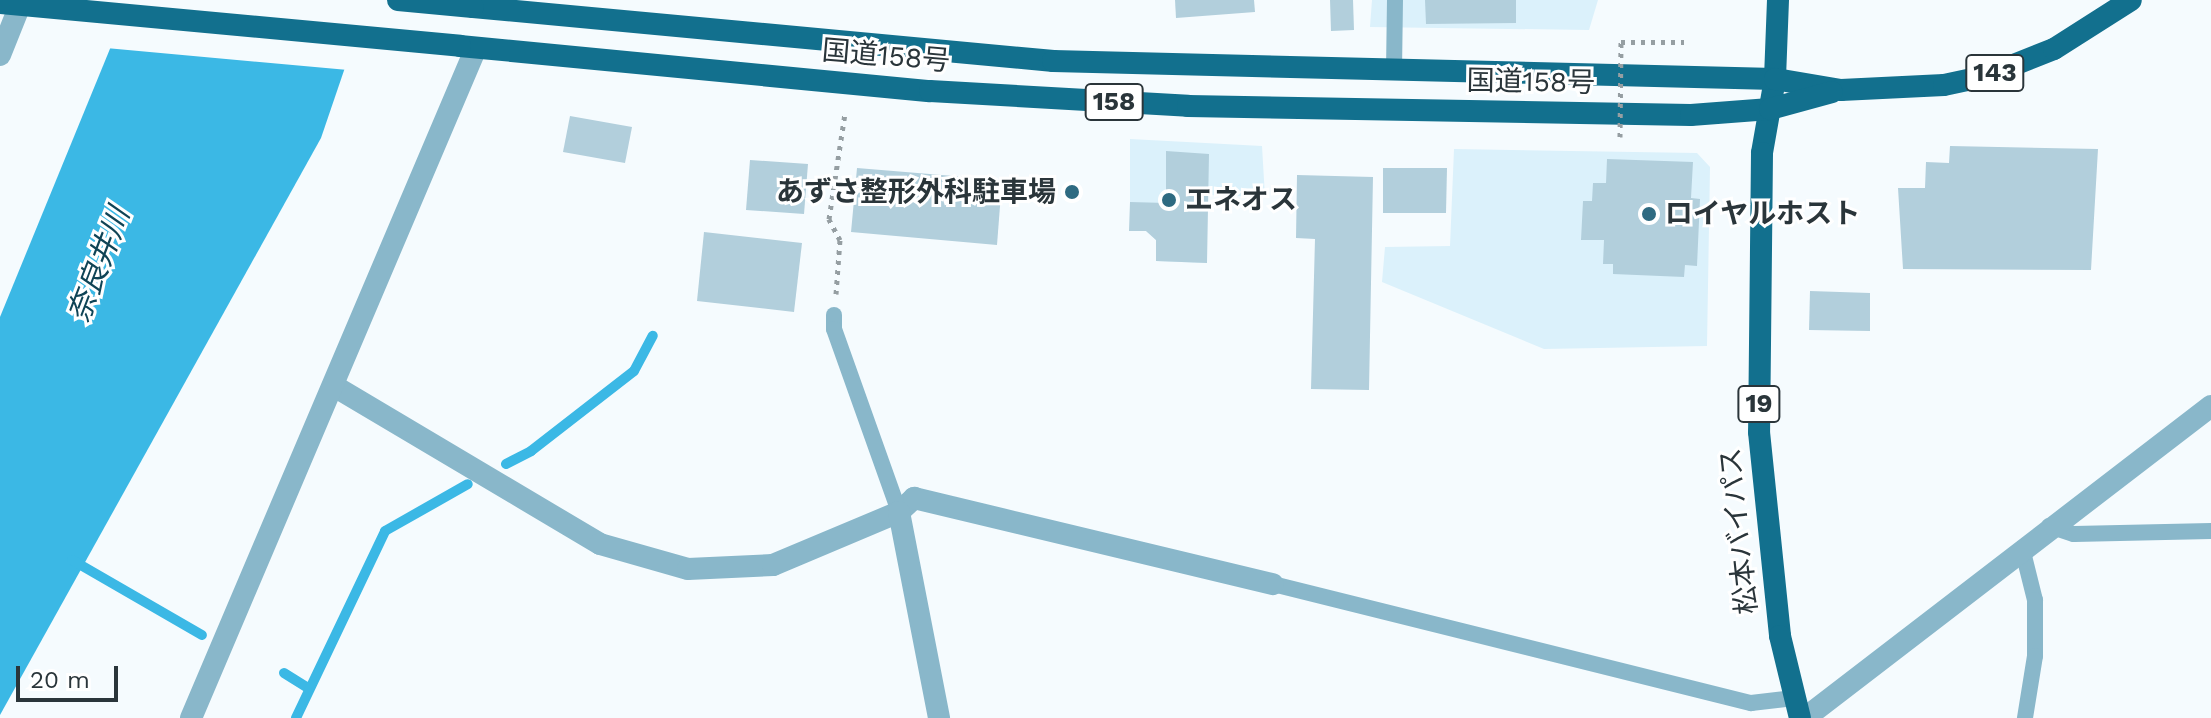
<!DOCTYPE html>
<meta charset="utf-8">
<style>
body{margin:0}
#map{position:relative;width:2211px;height:718px;overflow:hidden;background:#f5fbfe;font-family:"Work Sans","Noto Sans JP",sans-serif}
div>[style]{position:absolute}
[style*='--x']{left:calc(var(--x)*1px);top:calc(var(--y)*1px);width:calc(var(--w)*1px);rotate:calc(var(--a)*1deg)}
.built>*{inset:0;background:#dbf1fb}
.water>*{inset:0;background:#3bb8e5}
.pier>*{inset:0;background:#f5fbfe}
.stream>*{height:10px;margin:-5px;padding:0 5px;transform-origin:5px;border-radius:5px;background:#3bb8e5}
.building>*{inset:0;background:#b2cfdc}
.path>*{height:5px;margin-top:-2.5px;transform-origin:0;background:repeating-linear-gradient(90deg,#959ea2 0 4px,transparent 0 10px)}
.service>*{height:16px;margin:-8px;padding:0 8px;transform-origin:8px;border-radius:8px;background:#89b7ca}
.minor>*{height:22px;margin:-11px;padding:0 11px;transform-origin:11px;border-radius:11px;background:#89b7ca}
.trunk>*{height:22px;margin:-11px;padding:0 11px;transform-origin:11px;border-radius:11px;background:#12708e}
.path-bridge>*{height:5px;margin-top:-2.5px;transform-origin:0;background:repeating-linear-gradient(90deg,#959ea2 0 4px,transparent 0 10px)}
.trunk-bridge>*{height:22px;margin:-11px;padding:0 11px;transform-origin:11px;border-radius:11px;background:#12708e}
.dots>*{width:22px;height:22px;translate:-50% -50%;box-sizing:border-box;border:4px solid #fff;border-radius:50%}
span{translate:-50% -50%;white-space:nowrap;text-align:center;line-height:1.15;-webkit-text-stroke:6px #fff;paint-order:stroke}
.shield-label span{padding:2px 6px;background:#fff;border:2px solid;border-radius:6px;-webkit-text-stroke-width:0}
.shield-label{font-size:26px;color:#2a353a;font-weight:700}
.street-label{font-size:28px;color:#2a353a}
.poi-label{font-size:28px;color:#2a353a;font-weight:700}
.right{translate:-100% -50%;text-align:right}
.left{translate:0 -50%;text-align:left}
.water-label{font-size:30px;color:#0f4456;font-style:italic}
.scale{position:absolute;left:16px;top:666px;width:102px;height:36px;box-sizing:border-box;border:4px solid #2a353a;border-top:0;padding-left:10px;font-size:24px;line-height:28px;white-space:nowrap;color:#2a353a;-webkit-text-stroke:6px #fff;paint-order:stroke}
</style>
<div id="map">
<div class="built">
<i style="clip-path:polygon(1372px 0,1598px 0,1589px 30px,1370px 27px)"></i>
<i style="clip-path:polygon(1130px 139px,1262px 146px,1265px 197px,1207px 195px,1207px 263px,1156px 261px,1156px 240px,1146px 231px,1130px 231px)"></i>
<i style="clip-path:polygon(1454px 149px,1697px 153px,1710px 167px,1707px 346px,1544px 349px,1382px 282px,1385px 247px,1450px 246px)"></i>
</div>
<div class="water">
<i style="clip-path:polygon(130px 0,368px 0,321px 138px,0 715px,0 317px)"></i>
</div>
<div class="pier">
<i style="clip-path:polygon(125px 0,372px 0,348px 70px,106px 48px)"></i>
</div>
<div class="stream">
<i style="--x:506;--y:464;--w:28;--a:-27"></i>
<i style="--x:531;--y:451;--w:130;--a:-37.8"></i>
<i style="--x:634;--y:371;--w:40;--a:-62"></i>
<i style="--x:72;--y:560;--w:150;--a:30"></i>
<i style="--x:284;--y:673;--w:26;--a:32"></i>
<i style="--x:296;--y:718;--w:207;--a:-64.5"></i>
<i style="--x:385;--y:531;--w:95;--a:-29.5"></i>
</div>
<div class="building">
<i style="clip-path:polygon(1175px 0,1254px 0,1255px 12px,1176px 18px)"></i>
<i style="clip-path:polygon(1330px 0,1353px 0,1354px 30px,1331px 31px)"></i>
<i style="clip-path:polygon(1425px 0,1516px 0,1516px 23px,1426px 24px)"></i>
<i style="clip-path:polygon(570px 116px,632px 127px,625px 163px,563px 152px)"></i>
<i style="clip-path:polygon(1950px 146px,2098px 149px,2091px 270px,1903px 269px,1898px 188px,1925px 188px,1926px 162px,1949px 163px)"></i>
<i style="clip-path:polygon(1166px 151px,1209px 154px,1207px 263px,1156px 261px,1156px 240px,1146px 231px,1129px 231px,1130px 202px,1166px 203px)"></i>
<i style="clip-path:polygon(1607px 159px,1693px 162px,1691px 198px,1700px 199px,1697px 266px,1685px 265px,1684px 277px,1613px 274px,1613px 264px,1603px 264px,1604px 240px,1581px 240px,1583px 201px,1592px 201px,1593px 183px,1606px 183px)"></i>
<i style="clip-path:polygon(750px 160px,808px 164px,804px 214px,746px 210px)"></i>
<i style="clip-path:polygon(857px 168px,1002px 180px,997px 245px,851px 232px)"></i>
<i style="clip-path:polygon(1383px 168px,1447px 168px,1446px 213px,1383px 213px)"></i>
<i style="clip-path:polygon(1297px 175px,1373px 177px,1369px 390px,1311px 389px,1315px 239px,1296px 238px)"></i>
<i style="clip-path:polygon(704px 232px,802px 243px,794px 312px,697px 301px)"></i>
<i style="clip-path:polygon(1810px 291px,1870px 293px,1870px 331px,1809px 330px)"></i>
</div>
<div class="path">
<i style="--x:1621;--y:42;--w:63;--a:0"></i>
<i style="--x:836;--y:294;--w:54;--a:-85.8"></i>
<i style="--x:840;--y:240;--w:24;--a:-118"></i>
<i style="--x:829;--y:219;--w:107;--a:-81.4"></i>
</div>
<div class="service">
<i style="--x:1394;--y:71;--w:71;--a:-89.2"></i>
<i style="--x:834;--y:315;--w:14;--a:90"></i>
<i style="--x:834;--y:329;--w:194;--a:70.4"></i>
<i style="--x:2049;--y:526;--w:26;--a:18"></i>
<i style="--x:2074;--y:534;--w:137;--a:-1.3"></i>
<i style="--x:2022;--y:548;--w:54;--a:76"></i>
<i style="--x:2035;--y:600;--w:56;--a:90"></i>
<i style="--x:2035;--y:656;--w:63;--a:99.2"></i>
<i style="--x:1273;--y:584;--w:493;--a:14"></i>
<i style="--x:1751;--y:703;--w:43;--a:-6.6"></i>
</div>
<div class="minor">
<i style="--x:0;--y:55;--w:59;--a:-68.2"></i>
<i style="--x:334;--y:386;--w:309;--a:30.7"></i>
<i style="--x:600;--y:544;--w:91;--a:15.9"></i>
<i style="--x:688;--y:569;--w:85;--a:-2.7"></i>
<i style="--x:773;--y:565;--w:137;--a:-22.8"></i>
<i style="--x:899;--y:512;--w:21;--a:-43"></i>
<i style="--x:914;--y:498;--w:369;--a:13.5"></i>
<i style="--x:899;--y:512;--w:210;--a:79"></i>
<i style="--x:191;--y:718;--w:728;--a:-66.96"></i>
<i style="--x:1805;--y:718;--w:512;--a:-37.54"></i>
</div>
<div class="trunk">
<i style="--x:1778;--y:0;--w:79;--a:92.2"></i>
<i style="--x:1775;--y:79;--w:75;--a:100"></i>
<i style="--x:1762;--y:153;--w:279;--a:90.6"></i>
<i style="--x:1759;--y:432;--w:205;--a:84.1"></i>
<i style="--x:1780;--y:636;--w:84;--a:76.3"></i>
<i style="--x:473;--y:7;--w:583;--a:5.32"></i>
<i style="--x:1053;--y:61;--w:722;--a:1.43"></i>
<i style="--x:1775;--y:79;--w:67;--a:9.5"></i>
<i style="--x:1841;--y:90;--w:103;--a:-2.8"></i>
<i style="--x:1944;--y:85;--w:43;--a:-12.1"></i>
<i style="--x:1986;--y:76;--w:73;--a:-21.7"></i>
<i style="--x:2054;--y:49;--w:91;--a:-32.5"></i>
<i style="--x:460;--y:46;--w:472;--a:5.5"></i>
<i style="--x:930;--y:91;--w:258;--a:3.3"></i>
<i style="--x:1188;--y:106;--w:503;--a:1.03"></i>
<i style="--x:1691;--y:115;--w:79;--a:-4.3"></i>
<i style="--x:1770;--y:109;--w:64;--a:-15.3"></i>
</div>
<div class="path-bridge">
<i style="--x:1620;--y:137;--w:95;--a:-89.4"></i>
</div>
<div class="trunk-bridge">
<i style="--x:398;--y:0;--w:75;--a:5.3"></i>
<i style="--x:0;--y:3;--w:462;--a:5.3"></i>
</div>
<div class="dots">
<i style="left:1072px;top:192px;background:#2e6a81"></i>
<i style="left:1169px;top:200px;background:#2e6a81"></i>
<i style="left:1649px;top:214px;background:#2e6a81"></i>
</div>
<div class="shield-label">
<span style="left:1995px;top:73px">143</span>
<span style="left:1114px;top:102px">158</span>
<span style="left:1759px;top:404px">19</span>
</div>
<div class="street-label">
<span style="left:886px;top:56px;rotate:5deg">国道158号</span>
<span style="left:1531px;top:82px;rotate:1deg">国道158号</span>
<span style="left:1739px;top:531px;rotate:-96deg">松本バイパス</span>
</div>
<div class="poi-label">
<span class="right" style="left:1056px;top:192px">あずさ整形外科駐車場</span>
<span class="left" style="left:1185px;top:200px">エネオス</span>
<span class="left" style="left:1665px;top:214px">ロイヤルホスト</span>
</div>
<div class="water-label">
<span style="left:99px;top:265px;rotate:-69deg">奈良井川</span>
</div>
<div class="scale">20 m</div>
</div>
